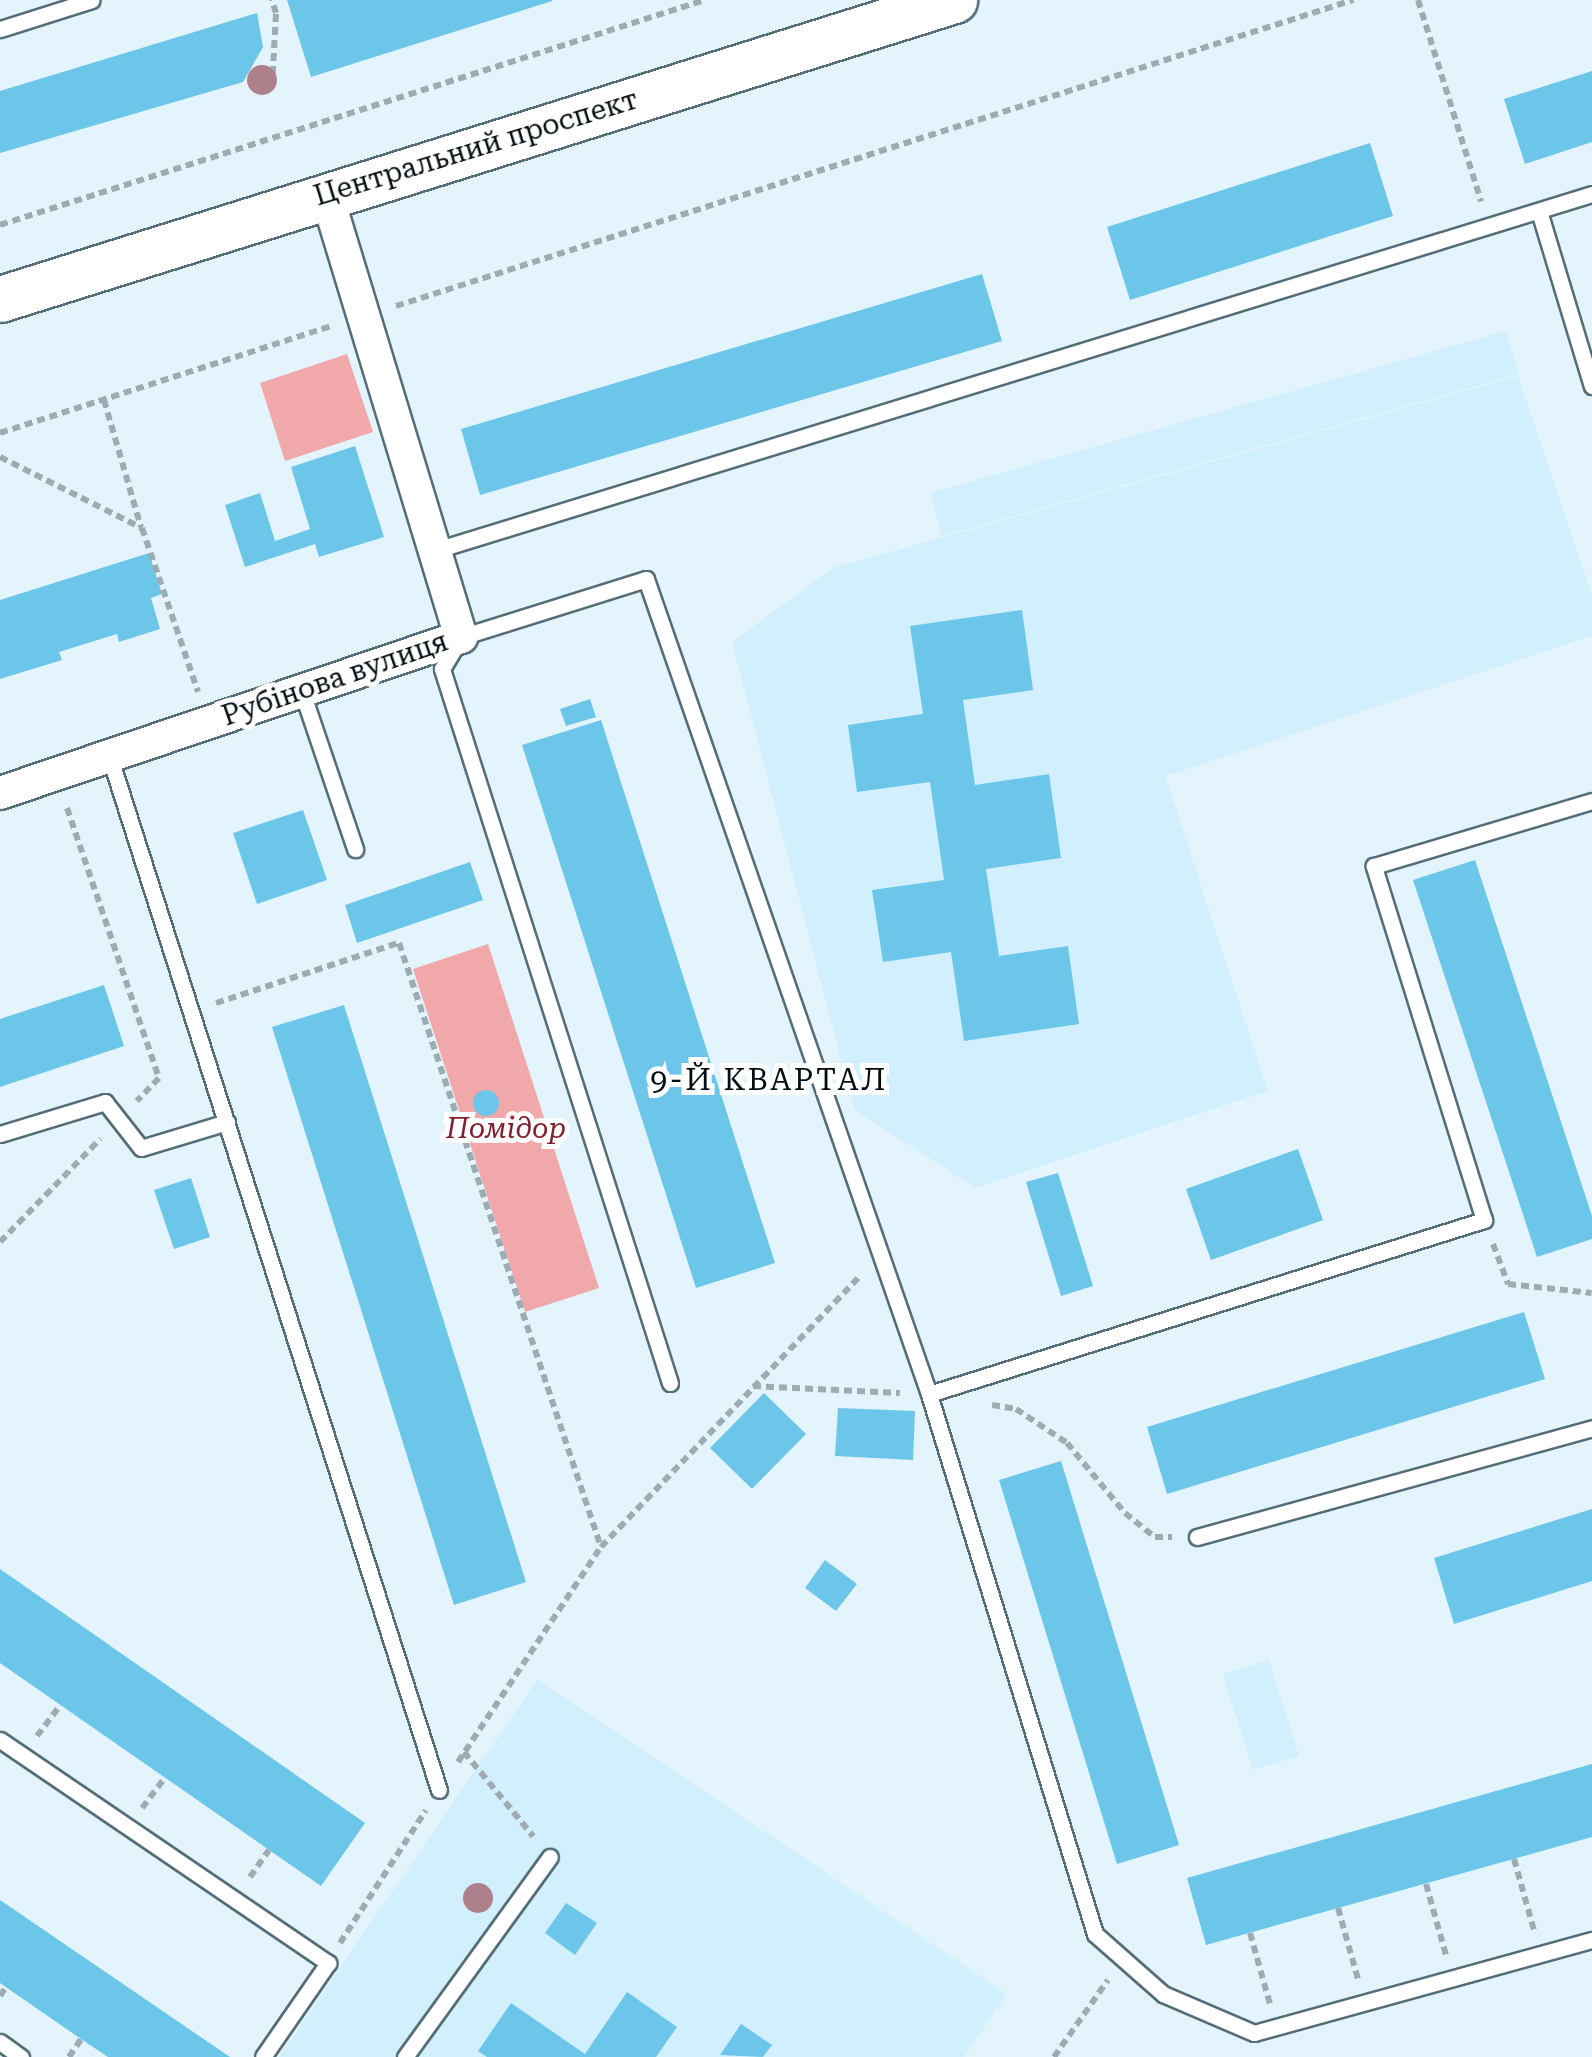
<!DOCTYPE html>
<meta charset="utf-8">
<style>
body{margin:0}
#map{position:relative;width:1592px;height:2057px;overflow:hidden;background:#e3f4fc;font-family:"Roboto Serif",serif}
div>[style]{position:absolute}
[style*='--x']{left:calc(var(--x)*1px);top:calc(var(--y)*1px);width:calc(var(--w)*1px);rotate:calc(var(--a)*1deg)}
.built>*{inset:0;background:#d1effc}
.green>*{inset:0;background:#f1a8aa}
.building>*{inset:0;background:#6bc6e9}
.round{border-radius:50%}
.path>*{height:6px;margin-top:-3px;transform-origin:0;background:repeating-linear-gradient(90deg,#9dacb2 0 8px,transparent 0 13px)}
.roads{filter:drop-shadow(2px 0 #546d78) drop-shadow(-2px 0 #546d78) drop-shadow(0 2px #546d78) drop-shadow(0 -2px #546d78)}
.lane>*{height:15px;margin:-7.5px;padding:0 7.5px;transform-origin:7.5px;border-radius:7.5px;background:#fff}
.street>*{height:32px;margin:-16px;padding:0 16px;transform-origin:16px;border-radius:16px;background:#fff}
.secondary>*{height:45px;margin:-22.5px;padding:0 22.5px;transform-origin:22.5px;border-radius:22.5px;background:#fff}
.trees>*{width:30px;height:30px;margin:-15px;border-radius:50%;background:#ad808b}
span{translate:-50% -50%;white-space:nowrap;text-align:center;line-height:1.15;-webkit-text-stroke:10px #fefefe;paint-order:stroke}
.street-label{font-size:28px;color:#040d11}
.park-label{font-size:28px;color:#81212f;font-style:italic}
.neighbourhood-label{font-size:30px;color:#040d11;letter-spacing:2.5px}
</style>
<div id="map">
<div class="built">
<i style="clip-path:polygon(1506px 331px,1519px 374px,942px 536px,930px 493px)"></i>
<i style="clip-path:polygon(1518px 376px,1592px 595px,1592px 636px,1165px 776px,1268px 1091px,975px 1188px,854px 1109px,732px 642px,833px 568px)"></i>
<i style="clip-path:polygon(1269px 1660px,1299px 1756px,1253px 1770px,1223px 1674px)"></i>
<i style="clip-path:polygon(537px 1680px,1007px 1994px,964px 2057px,279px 2057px)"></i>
</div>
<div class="green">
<i style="clip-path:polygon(347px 354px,373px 432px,285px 461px,260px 383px)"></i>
<i style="clip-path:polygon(488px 944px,599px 1288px,525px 1312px,413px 969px)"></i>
</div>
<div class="building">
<i style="clip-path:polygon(287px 0,552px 0,552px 1px,311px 77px)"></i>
<i style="clip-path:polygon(257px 13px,263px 47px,243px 82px,0 153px,0 91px)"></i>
<i style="clip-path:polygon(1592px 71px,1592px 142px,1525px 164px,1504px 99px)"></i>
<i style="clip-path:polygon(1370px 143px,1393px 216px,1130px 300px,1107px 227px)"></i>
<i style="clip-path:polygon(982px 274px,1002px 341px,480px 495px,461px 429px)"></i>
<i style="clip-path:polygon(355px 446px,384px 537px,319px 557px,315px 544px,245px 567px,225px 505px,260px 493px,275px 541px,310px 529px,291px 467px)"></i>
<i style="clip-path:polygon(149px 553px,162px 594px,151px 598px,160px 629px,119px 642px,117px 634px,59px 652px,62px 660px,0 679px,0 600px)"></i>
<i style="clip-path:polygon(1022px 610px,1033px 690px,963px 700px,975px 785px,1049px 774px,1061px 858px,986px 869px,999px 956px,1068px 946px,1079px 1024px,964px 1041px,951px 952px,883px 962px,872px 890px,944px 880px,930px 782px,857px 792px,848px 725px,923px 714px,910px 626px)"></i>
<i style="clip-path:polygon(590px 699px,596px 717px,566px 726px,560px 709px)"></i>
<i style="clip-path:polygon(601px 720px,775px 1263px,696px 1288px,522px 745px)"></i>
<i style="clip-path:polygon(303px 810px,327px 880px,257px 904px,233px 833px)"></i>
<i style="clip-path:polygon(1475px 860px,1592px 1216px,1592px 1239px,1537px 1257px,1413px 880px)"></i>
<i style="clip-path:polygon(470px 862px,483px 900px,357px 943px,345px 905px)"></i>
<i style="clip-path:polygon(104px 985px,124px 1046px,0 1087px,0 1019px)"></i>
<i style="clip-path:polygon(344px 1005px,526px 1582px,454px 1605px,272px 1027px)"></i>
<i class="round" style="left:473px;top:1090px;width:26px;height:26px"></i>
<i style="clip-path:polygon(1298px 1149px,1323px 1220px,1211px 1260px,1186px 1189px)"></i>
<i style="clip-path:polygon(1058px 1173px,1093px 1286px,1061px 1296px,1026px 1182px)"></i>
<i style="clip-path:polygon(191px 1178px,210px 1237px,174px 1249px,154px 1190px)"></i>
<i style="clip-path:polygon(1524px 1312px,1545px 1379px,1167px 1494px,1147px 1427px)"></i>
<i style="clip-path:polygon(764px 1393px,806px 1434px,752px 1489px,710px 1448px)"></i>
<i style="clip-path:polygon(838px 1408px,915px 1411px,913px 1460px,835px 1456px)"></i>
<i style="clip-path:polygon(1061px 1461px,1179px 1845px,1117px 1864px,999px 1480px)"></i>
<i style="clip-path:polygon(1592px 1509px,1592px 1581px,1454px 1624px,1434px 1558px)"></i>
<i style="clip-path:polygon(825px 1560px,857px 1584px,836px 1611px,805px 1588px)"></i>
<i style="clip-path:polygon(0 1569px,365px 1823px,321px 1886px,0 1663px)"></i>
<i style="clip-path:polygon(1592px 1764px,1592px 1837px,1206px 1945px,1187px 1878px)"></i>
<i style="clip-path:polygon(0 1900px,230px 2057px,108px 2057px,81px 2039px,0 1983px)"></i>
<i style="clip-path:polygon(566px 1903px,597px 1923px,575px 1955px,545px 1933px)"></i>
<i style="clip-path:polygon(627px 1992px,677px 2027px,656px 2057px,487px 2057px,478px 2051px,511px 2003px,585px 2054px)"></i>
<i style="clip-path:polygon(741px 2024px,772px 2045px,763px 2057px,720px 2055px)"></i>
</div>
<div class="path">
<i style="--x:1418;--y:0;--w:211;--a:72.6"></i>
<i style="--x:272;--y:87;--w:74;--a:-86.9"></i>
<i style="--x:276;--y:13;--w:14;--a:-107"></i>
<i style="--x:0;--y:225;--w:740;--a:-17.7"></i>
<i style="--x:396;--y:306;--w:1005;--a:-17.73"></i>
<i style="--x:104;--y:400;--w:132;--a:73.8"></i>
<i style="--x:0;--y:433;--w:349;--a:-17.9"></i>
<i style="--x:0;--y:457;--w:159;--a:26.6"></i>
<i style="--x:142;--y:528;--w:173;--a:71.1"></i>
<i style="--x:67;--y:808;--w:285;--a:71.2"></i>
<i style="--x:159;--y:1078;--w:32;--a:134"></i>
<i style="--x:216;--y:1003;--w:193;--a:-18.2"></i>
<i style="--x:399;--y:943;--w:637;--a:71.51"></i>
<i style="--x:0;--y:1242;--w:144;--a:-45.8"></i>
<i style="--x:1493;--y:1244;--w:43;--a:69.4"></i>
<i style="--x:1508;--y:1284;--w:84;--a:6.1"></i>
<i style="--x:753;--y:1386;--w:147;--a:2.7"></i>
<i style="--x:992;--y:1405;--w:24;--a:9"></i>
<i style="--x:1016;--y:1409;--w:61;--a:33.7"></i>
<i style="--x:1067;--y:1443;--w:91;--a:50.4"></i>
<i style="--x:1125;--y:1513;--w:38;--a:39"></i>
<i style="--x:1155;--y:1537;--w:17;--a:0"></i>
<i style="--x:37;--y:1736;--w:39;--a:-53"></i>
<i style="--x:464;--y:1752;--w:109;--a:50.6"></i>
<i style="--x:458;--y:1762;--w:258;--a:-56.4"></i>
<i style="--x:601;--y:1547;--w:373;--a:-46.3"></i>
<i style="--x:142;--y:1808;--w:39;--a:-53"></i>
<i style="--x:1514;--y:1859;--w:74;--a:74.3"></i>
<i style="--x:250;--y:1877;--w:33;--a:-55"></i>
<i style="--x:1426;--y:1884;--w:74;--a:74.3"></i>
<i style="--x:1338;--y:1908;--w:74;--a:74.3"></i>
<i style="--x:1250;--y:1933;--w:74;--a:74.3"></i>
<i style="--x:340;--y:1943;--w:158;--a:-57.1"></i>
<i style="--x:0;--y:1996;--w:11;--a:-56"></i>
<i style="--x:69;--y:2057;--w:22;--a:-56"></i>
<i style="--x:1054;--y:2057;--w:94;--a:-55"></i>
</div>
<div class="roads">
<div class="lane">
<i style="--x:0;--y:29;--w:96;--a:-17.5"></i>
<i style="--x:1539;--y:211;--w:183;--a:73.2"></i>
<i style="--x:433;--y:551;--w:1213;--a:-17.12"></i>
<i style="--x:302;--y:692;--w:166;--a:71.3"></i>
<i style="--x:110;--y:758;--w:1083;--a:72.32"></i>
<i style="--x:0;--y:1134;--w:110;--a:-16.9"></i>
<i style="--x:105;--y:1102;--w:58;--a:52"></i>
<i style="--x:141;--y:1148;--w:90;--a:-16.8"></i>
<i style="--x:670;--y:1383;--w:750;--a:-107.71"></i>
<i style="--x:442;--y:669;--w:37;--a:-59"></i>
<i style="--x:461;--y:637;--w:194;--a:-17.4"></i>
<i style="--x:646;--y:579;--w:863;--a:70.85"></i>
<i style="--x:929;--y:1394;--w:565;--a:72.91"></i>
<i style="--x:1095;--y:1934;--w:91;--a:41.4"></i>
<i style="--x:1163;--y:1994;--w:99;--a:23.2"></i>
<i style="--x:1254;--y:2033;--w:351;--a:-15.4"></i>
<i style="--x:929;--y:1394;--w:582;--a:-17.41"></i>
<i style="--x:1484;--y:1220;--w:371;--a:-107.3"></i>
<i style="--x:1374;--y:866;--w:227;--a:-16.6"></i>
<i style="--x:1197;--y:1537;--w:410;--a:-15.4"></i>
<i style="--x:0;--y:1740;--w:397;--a:34.2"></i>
<i style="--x:328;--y:1963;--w:114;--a:124.7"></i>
<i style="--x:0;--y:2042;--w:26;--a:36"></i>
<i style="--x:405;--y:2057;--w:247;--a:-54.1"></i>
</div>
<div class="street">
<i style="--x:0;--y:793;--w:487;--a:-18.7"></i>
<i style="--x:461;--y:637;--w:463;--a:-106.9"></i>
</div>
<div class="secondary">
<i style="--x:0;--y:299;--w:1000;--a:-17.4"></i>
</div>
</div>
<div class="trees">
<i style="left:262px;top:80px"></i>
<i style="left:478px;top:1898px"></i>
</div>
<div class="street-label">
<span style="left:476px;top:148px;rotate:-17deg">Центральний проспект</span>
<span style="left:335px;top:679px;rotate:-19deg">Рубінова вулиця</span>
</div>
<div class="park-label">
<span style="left:506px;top:1129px">Помідор</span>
</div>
<div class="neighbourhood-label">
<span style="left:769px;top:1080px">9-Й КВАРТАЛ</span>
</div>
</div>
